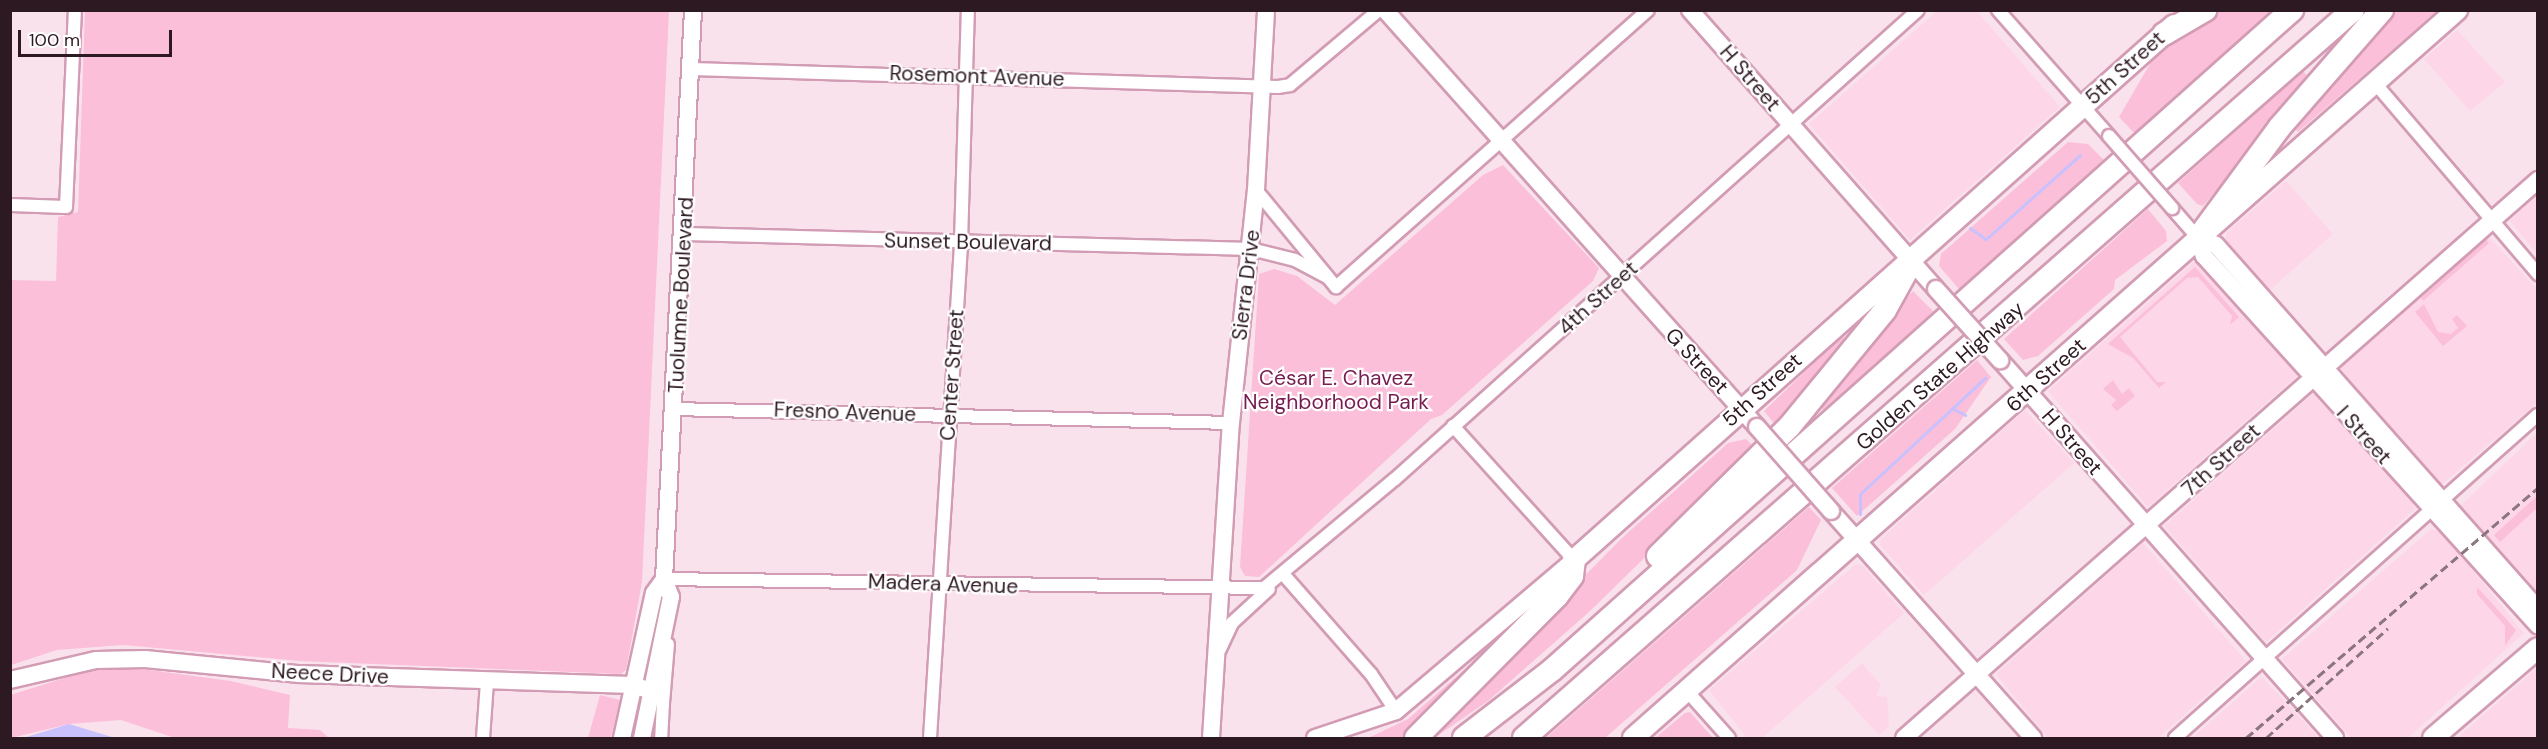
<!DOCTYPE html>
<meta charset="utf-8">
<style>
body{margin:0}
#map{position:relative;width:2548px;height:749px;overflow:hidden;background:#fae2ec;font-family:"DM Sans",sans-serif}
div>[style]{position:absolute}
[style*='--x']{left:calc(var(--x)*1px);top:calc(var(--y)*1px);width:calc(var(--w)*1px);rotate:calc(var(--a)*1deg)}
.built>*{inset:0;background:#fdd6e7}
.green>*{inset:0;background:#fbbfda}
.water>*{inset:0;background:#c8c1fd}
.stream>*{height:3px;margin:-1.5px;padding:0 1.5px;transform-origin:1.5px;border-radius:1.5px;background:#c8c1fd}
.roads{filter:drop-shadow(2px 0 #d29cb4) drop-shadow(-2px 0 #d29cb4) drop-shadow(0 2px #d29cb4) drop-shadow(0 -2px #d29cb4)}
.street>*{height:12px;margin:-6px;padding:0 6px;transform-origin:6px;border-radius:6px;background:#fff}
.secondary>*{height:16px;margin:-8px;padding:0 8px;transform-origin:8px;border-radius:8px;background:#fff}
.primary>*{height:20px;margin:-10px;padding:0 10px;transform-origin:10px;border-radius:10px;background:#fff}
.highway>*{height:22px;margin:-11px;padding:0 11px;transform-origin:11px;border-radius:11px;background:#fff}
.rail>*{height:3px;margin-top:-1.5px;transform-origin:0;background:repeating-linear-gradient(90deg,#8b757f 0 9px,transparent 0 13.5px)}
.bridges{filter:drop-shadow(2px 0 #d29cb4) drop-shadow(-2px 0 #d29cb4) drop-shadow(0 2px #d29cb4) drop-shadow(0 -2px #d29cb4)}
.street-bridge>*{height:12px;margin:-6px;padding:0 6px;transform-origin:6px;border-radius:6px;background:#fff}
.secondary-bridge>*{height:16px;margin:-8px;padding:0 8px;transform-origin:8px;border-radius:8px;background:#fff}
span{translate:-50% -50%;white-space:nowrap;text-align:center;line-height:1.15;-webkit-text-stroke:4.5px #fff;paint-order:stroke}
.street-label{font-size:21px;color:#2d1922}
.park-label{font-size:21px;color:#771c50}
.frame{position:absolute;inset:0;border:12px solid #2d1922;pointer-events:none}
.scale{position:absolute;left:18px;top:30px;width:154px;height:27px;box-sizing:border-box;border:3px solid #2d1922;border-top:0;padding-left:8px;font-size:18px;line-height:21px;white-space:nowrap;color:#2d1922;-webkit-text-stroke:4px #fff;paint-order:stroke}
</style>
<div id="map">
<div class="built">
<i style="clip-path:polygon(1937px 11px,1977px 11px,2060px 107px,1910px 240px,1809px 124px)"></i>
<i style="clip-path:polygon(2457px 30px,2505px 82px,2470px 111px,2424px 59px)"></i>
<i style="clip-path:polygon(2286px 181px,2333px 234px,2270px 290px,2226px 241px,2226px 233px)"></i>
<i style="clip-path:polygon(2537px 194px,2537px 254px,2510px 221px)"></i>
<i style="clip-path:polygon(2489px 237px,2537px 289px,2537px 403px,2441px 485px,2340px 368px)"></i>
<i style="clip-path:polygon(2197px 259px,2298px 375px,2148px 507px,2048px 391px)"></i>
<i style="clip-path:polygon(2314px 393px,2412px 499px,2415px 509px,2266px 642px,2164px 526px)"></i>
<i style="clip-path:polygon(2025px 410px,2074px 463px,1924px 595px,1880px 545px,1881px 539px)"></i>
<i style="clip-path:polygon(2537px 433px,2537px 600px,2459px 507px)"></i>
<i style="clip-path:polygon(2431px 529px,2441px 532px,2524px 633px,2408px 738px,2351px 738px,2282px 659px)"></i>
<i style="clip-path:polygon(2143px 543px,2246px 661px,2158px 738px,2048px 738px,1996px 674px)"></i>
<i style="clip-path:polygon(1856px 564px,1862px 565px,1904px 613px,1762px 738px,1747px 738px,1709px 690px)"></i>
<i style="clip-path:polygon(1862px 663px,1881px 685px,1876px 696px,1887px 697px,1889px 726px,1879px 735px,1835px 687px)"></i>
<i style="clip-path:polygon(2537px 668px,2537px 738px,2457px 738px)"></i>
<i style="clip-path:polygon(2262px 677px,2319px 738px,2192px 738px,2258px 680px)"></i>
</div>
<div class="green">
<i style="clip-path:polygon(85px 11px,669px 11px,642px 582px,626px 670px,621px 674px,300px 661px,123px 645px,57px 650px,11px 665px,11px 280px,56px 281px,58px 217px,78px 212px)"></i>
<i style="clip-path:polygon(2219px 11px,2275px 11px,2135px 134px,2119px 117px,2154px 57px)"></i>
<i style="clip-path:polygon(2389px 11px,2437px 11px,2298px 132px,2291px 125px)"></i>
<i style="clip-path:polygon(2303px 71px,2311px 80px,2203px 206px,2197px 204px,2178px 183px)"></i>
<i style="clip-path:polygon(2068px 142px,2088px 144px,2105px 161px,1959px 289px,1939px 266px,1941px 254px)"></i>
<i style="clip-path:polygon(1503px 165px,1599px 268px,1593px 281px,1442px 415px,1431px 419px,1259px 577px,1245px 576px,1240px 567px,1259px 274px,1274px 269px,1297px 276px,1335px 305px,1483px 175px)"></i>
<i style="clip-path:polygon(2148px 209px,2166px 231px,2167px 241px,2115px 280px,2114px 289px,2038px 356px,2023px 360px,2004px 339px)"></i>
<i style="clip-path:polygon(2486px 239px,2489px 243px,2423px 301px,2421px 298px)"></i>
<i style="clip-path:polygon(2195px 267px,2239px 317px,2230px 325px,2232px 316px,2198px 277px,2187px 278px,2120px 337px,2157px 382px,2166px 382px,2159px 388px,2133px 358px,2108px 344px)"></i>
<i style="clip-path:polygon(1913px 291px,1934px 312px,1823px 410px,1815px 402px)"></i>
<i style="clip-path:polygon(2424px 304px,2438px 332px,2451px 334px,2458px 328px,2452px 319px,2457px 315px,2467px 326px,2443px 346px,2415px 312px)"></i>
<i style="clip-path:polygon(1842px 336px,1848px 342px,1777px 427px,1764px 411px)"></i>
<i style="clip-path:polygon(1977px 360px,1991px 377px,1955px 429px,1857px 516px,1832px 488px)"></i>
<i style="clip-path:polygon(2113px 380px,2122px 394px,2129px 388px,2135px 396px,2117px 411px,2111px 405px,2116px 400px,2103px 389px)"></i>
<i style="clip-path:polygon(1746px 439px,1756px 449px,1589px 612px,1488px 701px,1434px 738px,1424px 738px,1622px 538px,1728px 443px)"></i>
<i style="clip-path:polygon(2537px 496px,2537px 508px,2500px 542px,2494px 535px)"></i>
<i style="clip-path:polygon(1809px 507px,1821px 520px,1797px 570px,1605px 738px,1546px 738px)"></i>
<i style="clip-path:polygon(2477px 587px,2516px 630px,2505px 646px,2505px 626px,2477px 594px)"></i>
<i style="clip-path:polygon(1472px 663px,1475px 667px,1405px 738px,1368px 738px,1408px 719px)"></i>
<i style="clip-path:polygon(127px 667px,231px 681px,290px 695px,288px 728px,320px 730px,329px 738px,175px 738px,121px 720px,69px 724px,11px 738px,10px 695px,90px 670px)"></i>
<i style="clip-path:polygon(600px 695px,620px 700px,611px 738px,588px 738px)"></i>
<i style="clip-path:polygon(1690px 712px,1713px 738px,1655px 738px,1685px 713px)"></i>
</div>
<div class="water">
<i style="clip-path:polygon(69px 724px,112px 737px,116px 738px,23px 738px)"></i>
</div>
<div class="stream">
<i style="--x:1970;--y:228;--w:19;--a:35"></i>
<i style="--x:1986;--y:239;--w:126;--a:-41.8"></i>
<i style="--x:1952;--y:408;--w:15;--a:28"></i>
<i style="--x:1860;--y:514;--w:20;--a:-90"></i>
<i style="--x:1860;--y:494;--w:171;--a:-42.9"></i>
</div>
<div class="roads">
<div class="street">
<i style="--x:1998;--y:10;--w:168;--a:48.6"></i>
<i style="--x:692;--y:69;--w:586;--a:1.76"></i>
<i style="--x:1278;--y:87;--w:12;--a:-9"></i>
<i style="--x:1290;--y:85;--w:116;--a:-40.1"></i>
<i style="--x:2374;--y:82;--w:253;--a:49.5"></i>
<i style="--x:1256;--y:190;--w:126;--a:50.5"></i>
<i style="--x:1336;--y:287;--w:417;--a:-41.6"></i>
<i style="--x:10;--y:205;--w:56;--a:2"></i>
<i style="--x:66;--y:207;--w:197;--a:-87.4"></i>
<i style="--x:2172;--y:208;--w:40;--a:49"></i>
<i style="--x:686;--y:234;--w:565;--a:1.52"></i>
<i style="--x:1251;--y:249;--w:45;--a:14"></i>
<i style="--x:1295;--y:260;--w:36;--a:28"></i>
<i style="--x:674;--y:409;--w:557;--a:1.44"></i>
<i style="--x:1453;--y:426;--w:181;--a:47.9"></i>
<i style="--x:1284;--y:575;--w:132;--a:48.7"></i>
<i style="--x:1371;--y:674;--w:45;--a:56"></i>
<i style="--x:664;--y:579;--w:600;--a:0.86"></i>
<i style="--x:1264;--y:588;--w:170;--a:-39.8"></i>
<i style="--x:1395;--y:479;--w:702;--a:-41.88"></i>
<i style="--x:1220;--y:649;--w:29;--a:-65"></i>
<i style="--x:1232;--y:623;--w:50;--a:-42.6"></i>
<i style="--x:1687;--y:691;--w:63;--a:48.2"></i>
<i style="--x:657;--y:697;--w:8;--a:45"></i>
<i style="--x:663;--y:703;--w:35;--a:93"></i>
<i style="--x:663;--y:703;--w:59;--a:-85.2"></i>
<i style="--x:483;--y:738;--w:56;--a:-85.9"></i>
<i style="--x:930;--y:738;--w:497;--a:-86.4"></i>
<i style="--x:961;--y:242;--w:232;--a:-88.3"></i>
<i style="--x:2175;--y:738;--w:486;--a:-41.7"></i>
</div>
<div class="secondary">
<i style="--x:1385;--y:10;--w:559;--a:48.26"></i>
<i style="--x:1690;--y:10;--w:372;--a:48.6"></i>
<i style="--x:2198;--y:238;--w:19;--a:72"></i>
<i style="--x:2204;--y:256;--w:498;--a:47.9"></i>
<i style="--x:2198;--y:238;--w:19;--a:21"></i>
<i style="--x:2216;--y:245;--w:486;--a:48.5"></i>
<i style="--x:2000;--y:360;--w:505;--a:48.45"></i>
<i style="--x:1831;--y:511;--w:304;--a:48.3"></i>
<i style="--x:10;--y:680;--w:88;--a:-13.1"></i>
<i style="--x:96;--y:660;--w:49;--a:-1.2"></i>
<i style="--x:145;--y:659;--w:155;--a:5.6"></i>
<i style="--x:299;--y:674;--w:333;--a:1.9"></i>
<i style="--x:632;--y:685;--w:21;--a:17"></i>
<i style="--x:622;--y:738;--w:148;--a:-77.6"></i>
<i style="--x:654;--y:593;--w:17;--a:-54"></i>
<i style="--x:642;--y:738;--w:144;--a:-78.4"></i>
<i style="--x:671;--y:597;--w:19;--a:-111"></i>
<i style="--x:664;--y:579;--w:570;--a:-87.08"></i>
<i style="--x:1211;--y:738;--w:316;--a:-86.4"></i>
<i style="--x:1231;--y:423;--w:234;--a:-83.9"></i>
<i style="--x:1256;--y:190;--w:180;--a:-86.8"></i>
<i style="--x:1315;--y:738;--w:85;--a:-18.4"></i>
<i style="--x:1396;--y:711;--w:233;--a:-40.3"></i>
<i style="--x:1904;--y:738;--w:845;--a:-41.35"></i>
</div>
<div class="primary">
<i style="--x:1574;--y:560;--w:804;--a:-41.72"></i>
<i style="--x:1633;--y:738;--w:1100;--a:-41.46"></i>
<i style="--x:2433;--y:738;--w:138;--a:-40.6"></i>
</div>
<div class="highway">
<i style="--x:2164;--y:34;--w:48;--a:-30.3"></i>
<i style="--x:2198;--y:238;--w:137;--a:-53.6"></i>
<i style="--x:2279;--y:128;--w:157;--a:-48.9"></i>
<i style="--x:1658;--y:556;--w:184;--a:-44.6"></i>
<i style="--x:1789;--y:427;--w:151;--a:-50.6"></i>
<i style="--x:1885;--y:310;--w:56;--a:-61.1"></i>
<i style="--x:1416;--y:738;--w:200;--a:-45.2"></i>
<i style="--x:1557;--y:596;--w:25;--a:-53"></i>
<i style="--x:1572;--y:576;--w:16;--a:-83"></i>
<i style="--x:1464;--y:738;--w:111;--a:-37.7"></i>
<i style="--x:1552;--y:670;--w:992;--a:-41.73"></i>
<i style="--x:1524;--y:738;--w:1103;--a:-41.29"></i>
</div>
</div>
<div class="rail">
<i style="--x:2246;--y:738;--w:384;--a:-40.6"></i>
<i style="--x:2266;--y:738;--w:164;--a:-42"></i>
</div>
<div class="bridges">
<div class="street-bridge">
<i style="--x:2109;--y:136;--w:96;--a:48.8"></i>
</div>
<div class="secondary-bridge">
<i style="--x:1936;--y:289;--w:96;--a:48"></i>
<i style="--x:1757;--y:427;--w:112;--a:48.6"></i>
</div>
</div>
<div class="street-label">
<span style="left:2125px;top:68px;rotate:-42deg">5th Street</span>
<span style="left:977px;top:76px;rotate:2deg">Rosemont Avenue</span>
<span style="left:1750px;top:78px;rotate:49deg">H Street</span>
<span style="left:968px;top:242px;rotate:1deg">Sunset Boulevard</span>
<span style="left:1246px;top:285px;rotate:-83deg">Sierra Drive</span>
<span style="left:681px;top:295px;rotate:-87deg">Tuolumne Boulevard</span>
<span style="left:1598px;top:298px;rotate:-42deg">4th Street</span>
<span style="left:1697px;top:361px;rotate:47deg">G Street</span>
<span style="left:952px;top:375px;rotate:-86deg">Center Street</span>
<span style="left:2046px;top:375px;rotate:-42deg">6th Street</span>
<span style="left:1940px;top:376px;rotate:-41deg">Golden State Highway</span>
<span style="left:1762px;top:390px;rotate:-42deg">5th Street</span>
<span style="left:845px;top:412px;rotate:2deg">Fresno Avenue</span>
<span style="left:2364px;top:435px;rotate:48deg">I Street</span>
<span style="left:2072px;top:442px;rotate:49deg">H Street</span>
<span style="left:2221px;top:460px;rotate:-42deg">7th Street</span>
<span style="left:943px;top:584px;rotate:2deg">Madera Avenue</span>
<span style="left:330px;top:674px;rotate:3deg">Neece Drive</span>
</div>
<div class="park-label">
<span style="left:1336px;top:390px">César E. Chavez<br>Neighborhood Park</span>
</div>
<div class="frame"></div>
<div class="scale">100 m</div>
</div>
